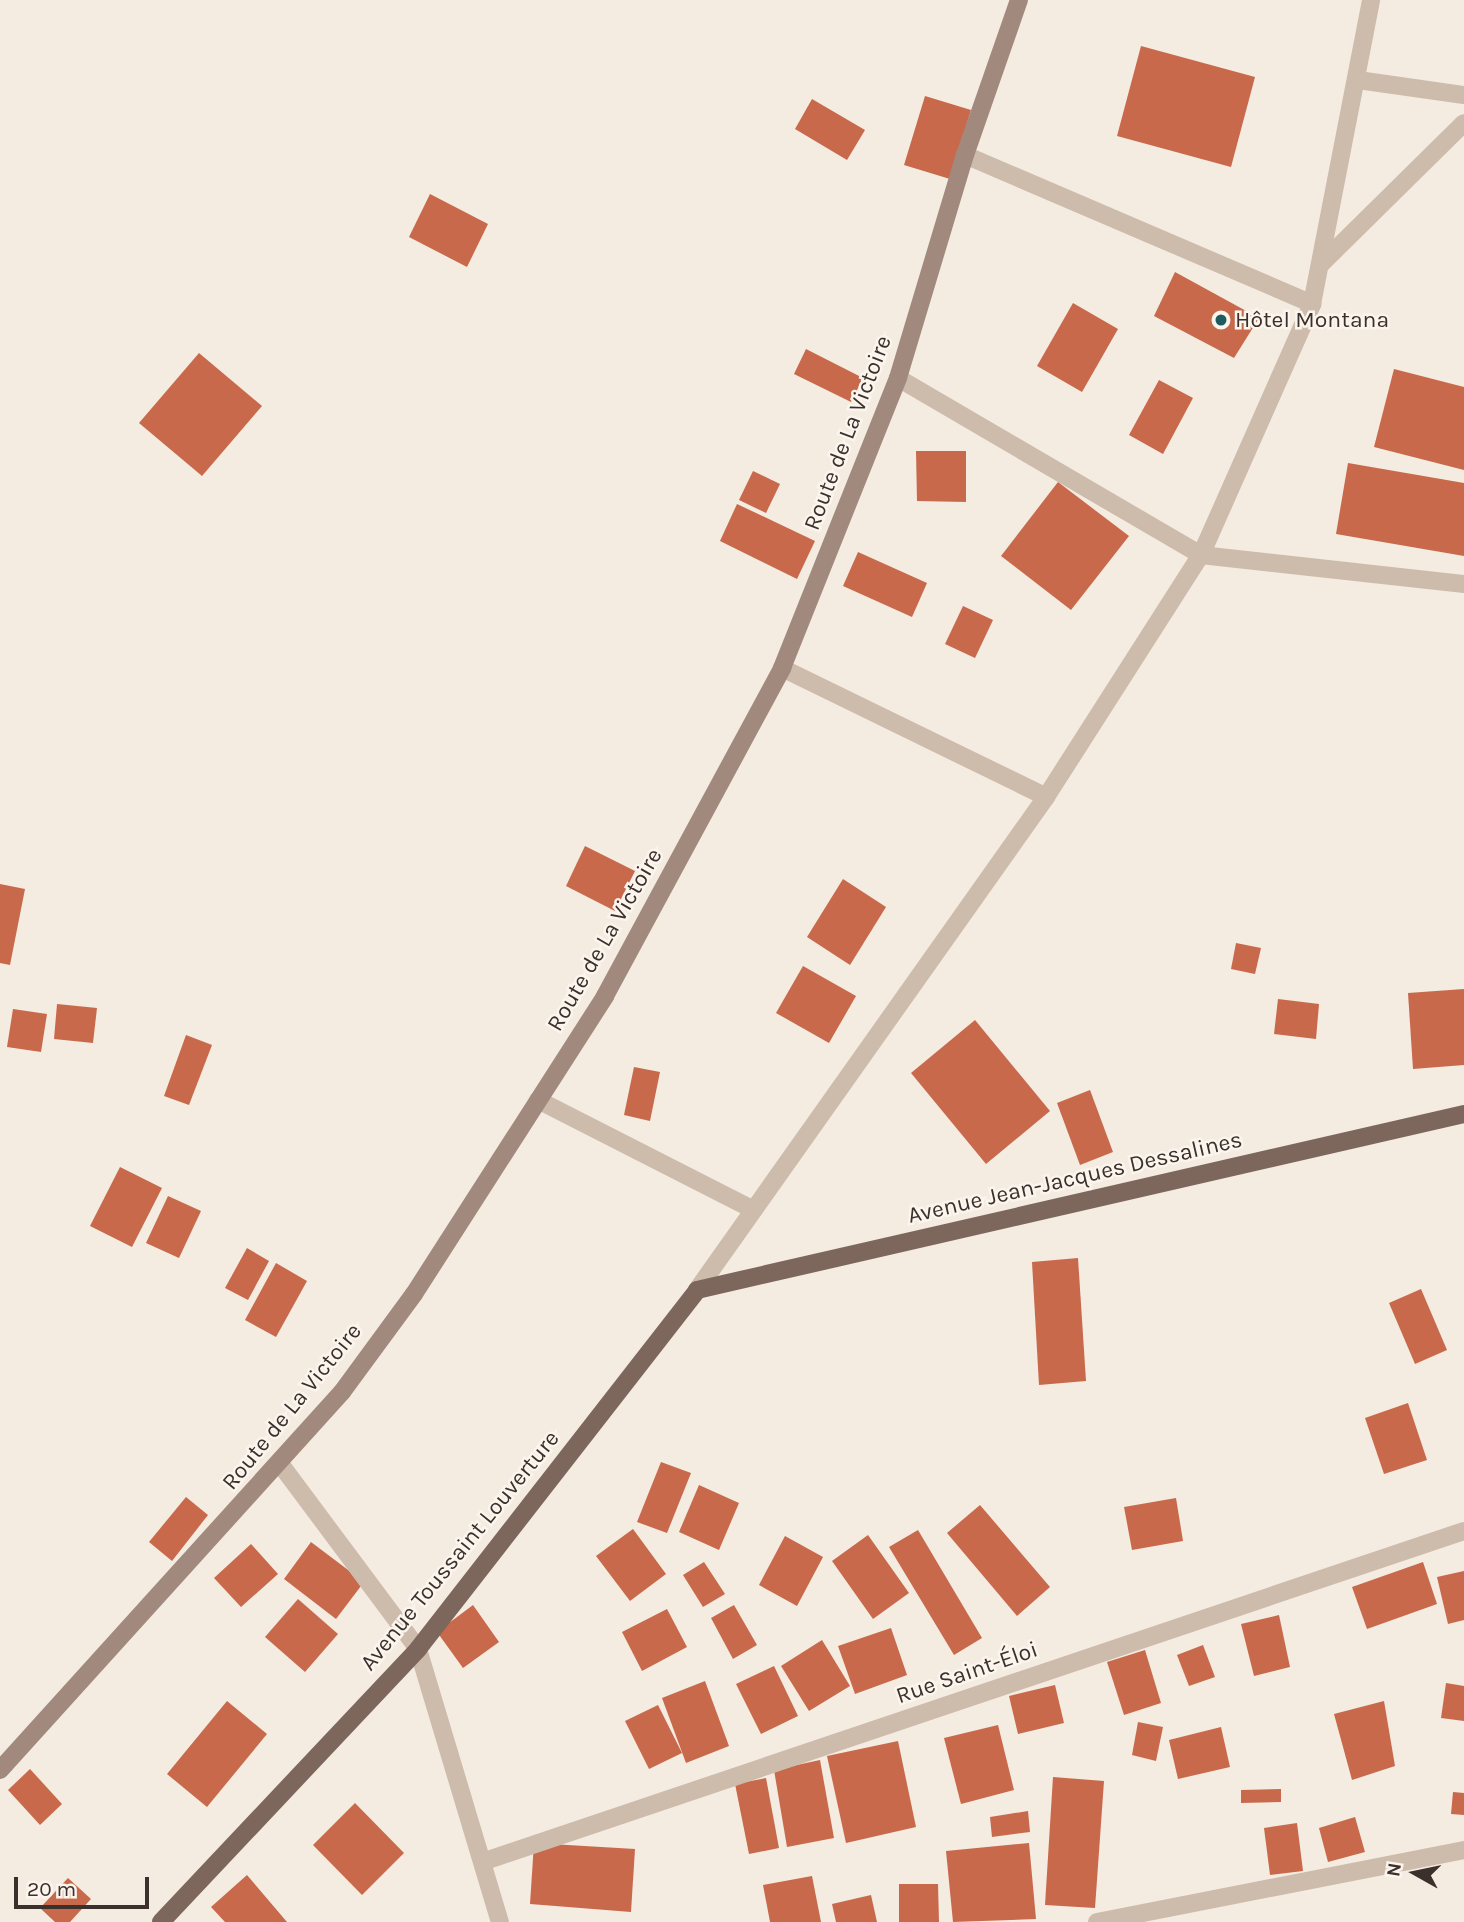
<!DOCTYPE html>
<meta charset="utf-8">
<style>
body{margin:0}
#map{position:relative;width:1464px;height:1922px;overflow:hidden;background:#f4ebe1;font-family:Karla,sans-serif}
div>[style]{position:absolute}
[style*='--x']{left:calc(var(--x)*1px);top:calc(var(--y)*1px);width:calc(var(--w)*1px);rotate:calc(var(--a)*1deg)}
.building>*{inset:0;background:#c8694b}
.street>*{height:18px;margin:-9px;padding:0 9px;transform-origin:9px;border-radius:9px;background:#cdbbac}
.secondary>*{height:18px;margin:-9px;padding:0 9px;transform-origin:9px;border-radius:9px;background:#a18a7d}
.primary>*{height:18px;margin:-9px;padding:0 9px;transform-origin:9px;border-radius:9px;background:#7d675c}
.dots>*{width:19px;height:19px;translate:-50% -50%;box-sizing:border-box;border:4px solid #fbf5ee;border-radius:50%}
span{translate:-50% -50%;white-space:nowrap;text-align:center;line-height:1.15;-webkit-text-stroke:5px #fbf5ee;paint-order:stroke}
.poi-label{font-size:23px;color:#3b302b}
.left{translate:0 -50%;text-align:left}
.street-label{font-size:23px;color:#3b302b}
.north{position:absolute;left:1380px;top:1838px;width:70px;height:70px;-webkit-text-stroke:5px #fbf5ee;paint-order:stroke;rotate:279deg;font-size:19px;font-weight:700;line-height:28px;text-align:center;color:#3b302b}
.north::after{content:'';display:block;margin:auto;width:24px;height:32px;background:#3b302b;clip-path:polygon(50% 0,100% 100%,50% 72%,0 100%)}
.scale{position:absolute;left:14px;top:1877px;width:135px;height:32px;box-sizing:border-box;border:4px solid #3b302b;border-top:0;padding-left:9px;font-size:21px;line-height:24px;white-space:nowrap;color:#3b302b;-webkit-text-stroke:5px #fbf5ee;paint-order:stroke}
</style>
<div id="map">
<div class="building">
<i style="clip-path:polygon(1141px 46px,1255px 77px,1231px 167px,1117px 136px)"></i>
<i style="clip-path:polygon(925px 96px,971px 110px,950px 179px,904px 165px)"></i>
<i style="clip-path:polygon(812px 99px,865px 130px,847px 160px,795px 129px)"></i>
<i style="clip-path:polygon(430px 194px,488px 224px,467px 267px,409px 237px)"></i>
<i style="clip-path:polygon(1175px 272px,1259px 318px,1234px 358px,1154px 316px)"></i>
<i style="clip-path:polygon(1073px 303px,1118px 329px,1082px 392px,1037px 366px)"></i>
<i style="clip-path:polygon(806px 349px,863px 378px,851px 402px,794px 374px)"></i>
<i style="clip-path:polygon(199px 353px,262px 406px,202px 476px,139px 423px)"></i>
<i style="clip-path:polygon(1394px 369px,1464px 387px,1464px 470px,1374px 447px)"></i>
<i style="clip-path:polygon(1159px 380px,1193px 398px,1163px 454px,1129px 435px)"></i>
<i style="clip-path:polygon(916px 451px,966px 451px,966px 502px,917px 501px)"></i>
<i style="clip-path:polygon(1348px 463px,1464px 483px,1464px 556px,1336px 534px)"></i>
<i style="clip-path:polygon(753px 471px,780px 484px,766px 513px,739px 500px)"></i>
<i style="clip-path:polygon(1058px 482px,1129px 536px,1071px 610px,1001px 556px)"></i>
<i style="clip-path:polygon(737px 504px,815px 541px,797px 579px,720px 541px)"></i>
<i style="clip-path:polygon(858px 552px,927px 583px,912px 617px,843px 586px)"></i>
<i style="clip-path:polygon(963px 606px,993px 620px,975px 658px,945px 644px)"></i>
<i style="clip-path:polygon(585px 846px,635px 871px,615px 911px,566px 886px)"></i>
<i style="clip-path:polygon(843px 879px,886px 907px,850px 965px,807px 937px)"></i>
<i style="clip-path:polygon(0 884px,25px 889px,10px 965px,0 963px)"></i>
<i style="clip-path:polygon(1236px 943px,1261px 948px,1255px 974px,1231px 969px)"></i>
<i style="clip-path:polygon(803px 966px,856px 996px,829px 1043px,776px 1013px)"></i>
<i style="clip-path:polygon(1464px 989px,1464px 1065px,1413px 1069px,1408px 993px)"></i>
<i style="clip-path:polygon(1278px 999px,1319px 1004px,1316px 1039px,1274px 1034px)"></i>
<i style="clip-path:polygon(57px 1004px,97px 1008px,93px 1043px,54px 1039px)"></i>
<i style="clip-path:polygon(13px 1009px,47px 1014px,41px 1052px,7px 1047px)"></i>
<i style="clip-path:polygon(975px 1020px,1050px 1111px,986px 1164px,911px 1073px)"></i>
<i style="clip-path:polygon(186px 1035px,212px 1045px,189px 1105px,164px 1096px)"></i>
<i style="clip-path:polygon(634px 1067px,660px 1072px,650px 1121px,624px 1115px)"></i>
<i style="clip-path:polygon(1090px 1090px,1113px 1152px,1080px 1165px,1057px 1103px)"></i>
<i style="clip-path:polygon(120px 1167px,162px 1188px,132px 1247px,90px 1226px)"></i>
<i style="clip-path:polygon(168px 1196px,201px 1211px,179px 1258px,146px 1243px)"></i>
<i style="clip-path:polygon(247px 1248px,269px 1261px,248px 1300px,225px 1288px)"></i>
<i style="clip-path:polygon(1078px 1258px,1086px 1381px,1039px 1385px,1032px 1262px)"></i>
<i style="clip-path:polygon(276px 1263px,307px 1281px,276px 1337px,245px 1320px)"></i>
<i style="clip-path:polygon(1421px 1289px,1447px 1350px,1415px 1364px,1389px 1303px)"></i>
<i style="clip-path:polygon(1408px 1403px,1427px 1460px,1384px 1474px,1365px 1418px)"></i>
<i style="clip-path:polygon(661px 1462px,691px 1473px,667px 1533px,637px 1522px)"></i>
<i style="clip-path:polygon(699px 1485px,739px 1503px,719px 1550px,679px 1532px)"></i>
<i style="clip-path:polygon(186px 1497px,208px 1515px,172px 1561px,149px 1542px)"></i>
<i style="clip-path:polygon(1176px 1498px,1183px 1541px,1132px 1550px,1124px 1507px)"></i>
<i style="clip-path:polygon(980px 1505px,1050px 1587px,1017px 1616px,947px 1533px)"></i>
<i style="clip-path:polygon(633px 1529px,666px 1574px,630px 1601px,596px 1556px)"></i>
<i style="clip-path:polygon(918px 1530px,982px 1638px,954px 1655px,889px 1547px)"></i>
<i style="clip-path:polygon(868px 1535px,909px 1593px,873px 1619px,832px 1561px)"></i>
<i style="clip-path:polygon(785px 1536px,823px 1557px,797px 1606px,759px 1585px)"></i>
<i style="clip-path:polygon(311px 1542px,364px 1582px,336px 1619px,284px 1579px)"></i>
<i style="clip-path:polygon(251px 1544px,278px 1574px,241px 1607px,214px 1578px)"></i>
<i style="clip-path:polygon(704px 1562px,725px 1594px,703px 1607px,683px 1575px)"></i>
<i style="clip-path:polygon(1423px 1562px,1437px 1604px,1367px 1629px,1352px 1587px)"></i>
<i style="clip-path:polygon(1464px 1571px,1464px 1620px,1448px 1624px,1437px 1577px)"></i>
<i style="clip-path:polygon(298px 1599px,338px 1634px,305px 1672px,265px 1637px)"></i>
<i style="clip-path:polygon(473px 1605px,499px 1642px,463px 1668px,437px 1632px)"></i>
<i style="clip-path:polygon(734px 1605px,757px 1645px,733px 1659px,711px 1618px)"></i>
<i style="clip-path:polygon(667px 1609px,687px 1647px,642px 1671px,622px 1632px)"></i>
<i style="clip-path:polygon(1279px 1615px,1290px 1667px,1254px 1676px,1241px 1624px)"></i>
<i style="clip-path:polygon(891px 1628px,907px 1675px,855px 1694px,838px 1646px)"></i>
<i style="clip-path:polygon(822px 1640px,850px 1686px,809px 1711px,781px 1666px)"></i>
<i style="clip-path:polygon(1203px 1645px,1215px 1677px,1189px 1686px,1177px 1655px)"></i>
<i style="clip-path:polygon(1145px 1650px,1161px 1703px,1124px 1715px,1107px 1662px)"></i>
<i style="clip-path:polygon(774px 1666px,798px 1716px,761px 1734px,736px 1684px)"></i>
<i style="clip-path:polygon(705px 1681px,729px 1746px,686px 1763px,662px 1698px)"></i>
<i style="clip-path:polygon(1446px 1683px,1464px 1686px,1464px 1721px,1441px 1718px)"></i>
<i style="clip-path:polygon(1055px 1685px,1064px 1723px,1018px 1734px,1009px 1696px)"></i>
<i style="clip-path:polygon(227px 1701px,267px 1734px,207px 1807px,167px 1774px)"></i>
<i style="clip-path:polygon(1384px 1701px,1395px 1766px,1352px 1780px,1334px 1714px)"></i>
<i style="clip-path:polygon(658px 1705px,682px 1753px,649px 1769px,625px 1721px)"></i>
<i style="clip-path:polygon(1138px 1722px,1163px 1727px,1156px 1761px,1132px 1755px)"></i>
<i style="clip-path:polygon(998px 1725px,1014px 1790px,961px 1804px,944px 1738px)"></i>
<i style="clip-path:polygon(1221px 1727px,1230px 1767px,1178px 1779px,1169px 1740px)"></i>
<i style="clip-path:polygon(898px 1741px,916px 1827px,846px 1843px,827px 1756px)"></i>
<i style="clip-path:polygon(820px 1760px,834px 1838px,787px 1847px,774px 1770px)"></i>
<i style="clip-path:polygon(30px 1769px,62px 1804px,40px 1825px,8px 1790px)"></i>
<i style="clip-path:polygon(1053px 1777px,1104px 1781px,1095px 1908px,1045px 1905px)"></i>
<i style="clip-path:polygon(766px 1778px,779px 1848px,749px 1854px,735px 1784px)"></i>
<i style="clip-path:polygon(1281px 1789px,1281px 1802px,1241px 1803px,1241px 1790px)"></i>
<i style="clip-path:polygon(1453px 1792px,1464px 1793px,1464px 1815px,1451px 1814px)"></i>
<i style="clip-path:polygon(355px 1803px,404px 1853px,362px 1895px,313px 1845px)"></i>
<i style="clip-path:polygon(1028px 1811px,1030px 1832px,992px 1837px,990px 1817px)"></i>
<i style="clip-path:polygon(1355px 1817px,1365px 1852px,1328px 1862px,1319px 1828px)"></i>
<i style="clip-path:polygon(1297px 1823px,1303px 1871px,1270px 1875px,1264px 1828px)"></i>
<i style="clip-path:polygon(534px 1843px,635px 1849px,631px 1912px,530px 1904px)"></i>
<i style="clip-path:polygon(1029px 1843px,1036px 1919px,953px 1922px,946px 1851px)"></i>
<i style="clip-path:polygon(247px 1875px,287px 1922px,225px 1922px,211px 1907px)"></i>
<i style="clip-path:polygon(812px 1876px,821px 1922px,770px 1922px,763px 1885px)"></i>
<i style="clip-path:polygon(68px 1878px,91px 1899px,70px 1922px,55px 1922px,40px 1908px)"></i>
<i style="clip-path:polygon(899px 1884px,938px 1884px,939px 1922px,899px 1922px)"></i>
<i style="clip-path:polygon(871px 1895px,877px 1922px,836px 1922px,832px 1904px)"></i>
</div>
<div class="street">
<i style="--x:1358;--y:80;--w:107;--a:8.1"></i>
<i style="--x:965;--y:155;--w:378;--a:23.2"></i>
<i style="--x:1322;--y:263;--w:199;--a:-44.6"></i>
<i style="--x:898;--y:378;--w:351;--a:30.3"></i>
<i style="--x:1201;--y:555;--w:265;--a:6.3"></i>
<i style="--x:782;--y:668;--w:294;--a:26"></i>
<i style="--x:538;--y:1100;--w:240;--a:27"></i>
<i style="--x:697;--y:1290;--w:604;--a:-54.7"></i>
<i style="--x:1046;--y:797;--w:287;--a:-57.4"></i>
<i style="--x:1201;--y:555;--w:274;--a:-66.1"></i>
<i style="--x:1312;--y:304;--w:310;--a:-79"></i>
<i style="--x:281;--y:1465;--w:229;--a:53.3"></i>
<i style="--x:418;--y:1649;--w:285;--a:73.3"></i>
<i style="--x:485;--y:1861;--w:1033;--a:-18.63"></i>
<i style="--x:1097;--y:1922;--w:374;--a:-11.1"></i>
</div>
<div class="secondary">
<i style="--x:0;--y:1770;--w:510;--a:-47.86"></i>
<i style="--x:342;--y:1392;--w:122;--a:-53.7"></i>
<i style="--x:414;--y:1294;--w:354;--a:-57.3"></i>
<i style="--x:605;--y:996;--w:373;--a:-61.6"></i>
<i style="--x:782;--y:668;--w:312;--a:-68.2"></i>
<i style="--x:898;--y:378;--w:233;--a:-73.3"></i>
<i style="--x:965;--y:155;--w:164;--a:-70.8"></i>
</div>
<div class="primary">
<i style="--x:161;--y:1922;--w:375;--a:-46.7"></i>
<i style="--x:418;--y:1649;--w:455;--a:-52.1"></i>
<i style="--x:697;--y:1290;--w:787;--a:-12.92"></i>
</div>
<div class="dots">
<i style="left:1221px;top:320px;background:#1f5a5e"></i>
</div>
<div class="poi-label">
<span class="left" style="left:1235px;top:320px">Hôtel Montana</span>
</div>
<div class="street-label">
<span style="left:848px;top:433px;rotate:-69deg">Route de La Victoire</span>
<span style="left:605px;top:940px;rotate:-60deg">Route de La Victoire</span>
<span style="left:1075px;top:1178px;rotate:-13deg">Avenue Jean-Jacques Dessalines</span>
<span style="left:292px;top:1407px;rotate:-51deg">Route de La Victoire</span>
<span style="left:460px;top:1551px;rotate:-51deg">Avenue Toussaint Louverture</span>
<span style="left:967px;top:1673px;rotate:-19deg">Rue Saint-Éloi</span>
</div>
<div class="north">N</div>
<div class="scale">20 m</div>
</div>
